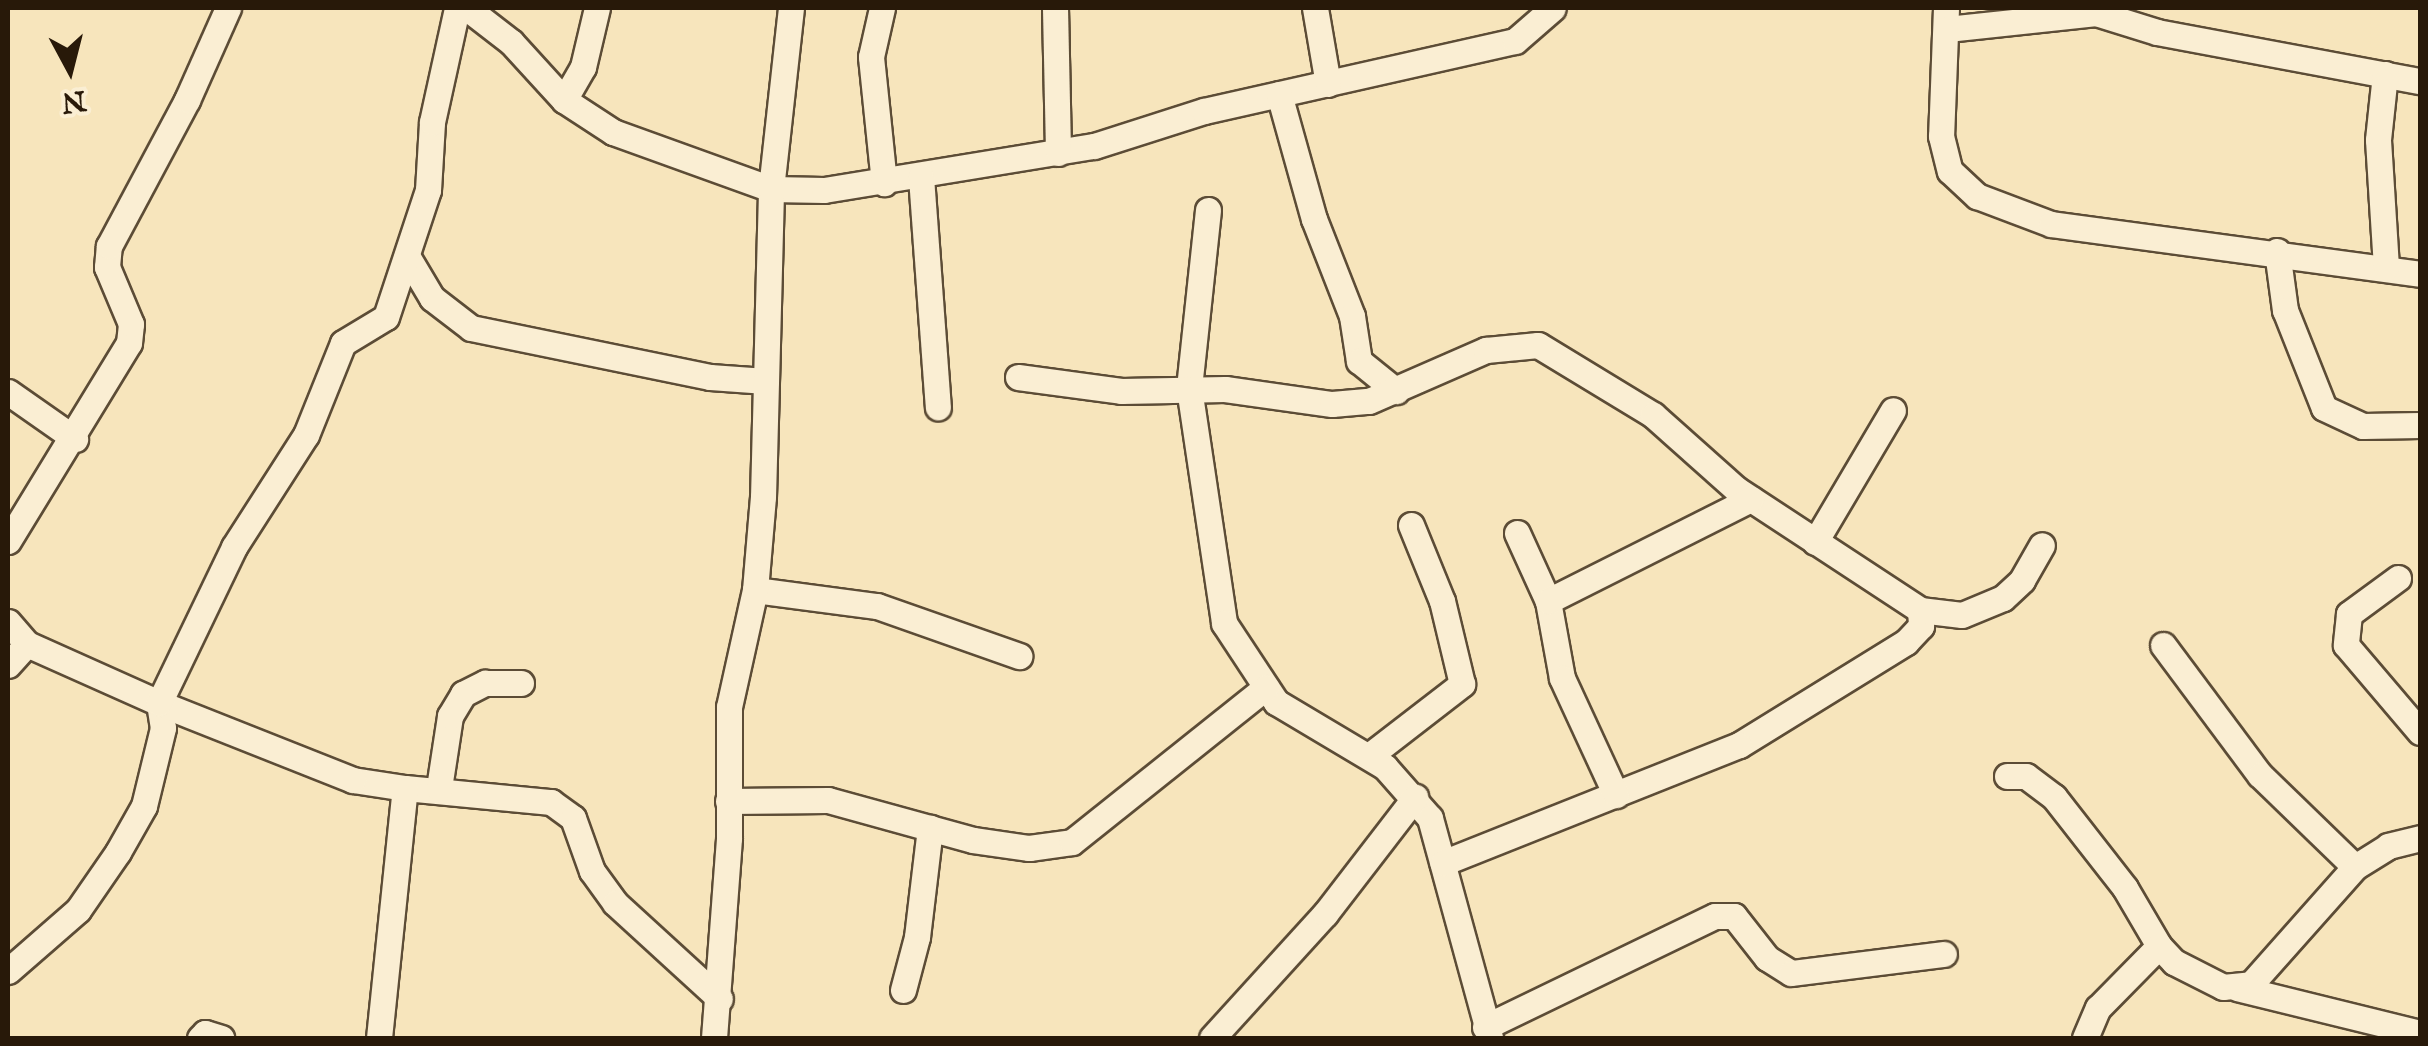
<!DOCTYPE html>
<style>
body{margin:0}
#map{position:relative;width:2428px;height:1046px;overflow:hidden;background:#f7e5bc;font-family:"IM FELL English",serif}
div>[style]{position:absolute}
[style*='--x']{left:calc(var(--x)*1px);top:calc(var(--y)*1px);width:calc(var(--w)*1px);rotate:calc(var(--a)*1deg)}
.roads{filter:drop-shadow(2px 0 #5c4c36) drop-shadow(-2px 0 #5c4c36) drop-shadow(0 2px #5c4c36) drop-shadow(0 -2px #5c4c36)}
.minor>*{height:25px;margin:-12.5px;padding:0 12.5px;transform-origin:12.5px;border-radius:12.5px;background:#faeed3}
span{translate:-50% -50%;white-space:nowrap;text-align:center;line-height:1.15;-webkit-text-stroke:9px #faeed3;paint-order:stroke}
.frame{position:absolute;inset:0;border:10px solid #281909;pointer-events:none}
.north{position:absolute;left:20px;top:20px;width:100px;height:100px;-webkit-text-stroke:8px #faeed3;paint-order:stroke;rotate:173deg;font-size:28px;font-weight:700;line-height:40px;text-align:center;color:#281909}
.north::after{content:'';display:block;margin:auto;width:35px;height:45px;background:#281909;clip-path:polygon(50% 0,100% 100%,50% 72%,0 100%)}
</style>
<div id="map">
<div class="roads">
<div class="minor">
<i style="--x:467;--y:8;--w:56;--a:37.7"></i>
<i style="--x:511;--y:42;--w:79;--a:47.6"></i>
<i style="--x:564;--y:100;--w:59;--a:33.1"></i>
<i style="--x:613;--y:132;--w:168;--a:19.8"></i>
<i style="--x:771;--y:189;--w:53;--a:1.1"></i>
<i style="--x:824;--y:190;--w:274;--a:-9.3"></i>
<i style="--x:1094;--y:146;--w:115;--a:-17.7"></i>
<i style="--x:1204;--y:111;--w:319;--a:-12.7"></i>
<i style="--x:1515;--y:41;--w:50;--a:-41"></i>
<i style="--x:882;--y:8;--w:50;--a:102.7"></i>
<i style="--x:871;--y:57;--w:127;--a:84.1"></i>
<i style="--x:1055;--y:8;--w:145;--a:88.8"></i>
<i style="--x:1315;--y:8;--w:77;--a:80.3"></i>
<i style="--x:1946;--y:8;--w:128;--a:92.2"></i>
<i style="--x:1941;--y:136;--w:36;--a:76"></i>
<i style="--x:1950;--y:171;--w:37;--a:43"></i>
<i style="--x:1977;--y:196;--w:79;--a:20.7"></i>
<i style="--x:2051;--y:224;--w:372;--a:7.7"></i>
<i style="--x:1947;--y:29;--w:150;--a:-6.1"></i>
<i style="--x:2096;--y:13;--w:64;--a:17.3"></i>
<i style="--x:2157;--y:32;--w:268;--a:10.6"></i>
<i style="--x:2385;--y:74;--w:66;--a:96.1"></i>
<i style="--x:2378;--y:140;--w:128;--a:86.4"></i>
<i style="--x:1279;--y:94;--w:130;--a:74.4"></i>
<i style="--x:1314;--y:219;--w:104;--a:68.6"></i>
<i style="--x:1352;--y:316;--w:46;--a:81.2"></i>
<i style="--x:1359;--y:361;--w:48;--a:39"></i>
<i style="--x:564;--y:100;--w:38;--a:-60"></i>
<i style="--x:583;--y:67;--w:61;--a:-76.7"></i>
<i style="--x:921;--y:177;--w:231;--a:85.8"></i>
<i style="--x:1208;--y:210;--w:179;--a:96.1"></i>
<i style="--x:1189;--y:388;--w:238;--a:81.5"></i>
<i style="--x:1224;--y:623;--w:95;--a:56.6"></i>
<i style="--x:1276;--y:702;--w:127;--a:30.8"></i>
<i style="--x:1385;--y:767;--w:68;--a:48.6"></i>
<i style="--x:1430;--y:818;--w:228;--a:74.7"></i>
<i style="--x:2277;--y:251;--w:60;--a:82.3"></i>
<i style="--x:2285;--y:310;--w:105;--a:68.3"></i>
<i style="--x:2324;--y:408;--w:43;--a:24.8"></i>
<i style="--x:2363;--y:426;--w:57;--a:-1"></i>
<i style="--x:407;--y:256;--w:49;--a:59.2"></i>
<i style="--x:432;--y:298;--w:49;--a:37.6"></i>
<i style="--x:471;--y:328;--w:244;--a:11.6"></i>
<i style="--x:710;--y:377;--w:56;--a:4.1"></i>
<i style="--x:1018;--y:377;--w:104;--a:7.7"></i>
<i style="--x:1121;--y:391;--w:104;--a:-1.1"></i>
<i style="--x:1225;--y:389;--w:108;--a:8"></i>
<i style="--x:1332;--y:404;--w:37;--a:-5"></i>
<i style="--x:1369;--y:401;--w:128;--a:-23.6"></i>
<i style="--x:1486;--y:350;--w:52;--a:-5.5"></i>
<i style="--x:1538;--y:345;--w:135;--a:31.3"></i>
<i style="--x:1653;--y:415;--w:111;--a:41.7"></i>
<i style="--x:1736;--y:489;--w:220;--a:33.3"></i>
<i style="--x:1920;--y:610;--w:16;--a:86"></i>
<i style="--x:1921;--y:626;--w:22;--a:133"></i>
<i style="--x:1906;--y:642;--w:196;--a:148.3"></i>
<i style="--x:1739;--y:745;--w:319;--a:158.3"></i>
<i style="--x:8;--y:392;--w:82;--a:35"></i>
<i style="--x:1517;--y:533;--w:75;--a:65.5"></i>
<i style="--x:1548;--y:601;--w:78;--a:79.7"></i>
<i style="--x:1562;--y:678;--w:129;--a:65.2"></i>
<i style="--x:8;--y:541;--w:232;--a:-58.6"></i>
<i style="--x:129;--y:343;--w:19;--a:-84"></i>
<i style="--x:131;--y:324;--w:62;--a:-112.8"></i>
<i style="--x:107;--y:267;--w:21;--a:-85"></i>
<i style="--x:109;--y:246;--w:166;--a:-61.9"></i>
<i style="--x:187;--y:100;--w:101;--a:-66"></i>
<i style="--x:1815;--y:542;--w:153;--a:-59.4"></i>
<i style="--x:2398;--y:578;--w:61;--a:143.7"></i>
<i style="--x:2349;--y:614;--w:31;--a:96"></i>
<i style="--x:2346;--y:645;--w:114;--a:49.6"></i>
<i style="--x:755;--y:590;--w:123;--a:7.5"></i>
<i style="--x:877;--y:606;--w:151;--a:19.4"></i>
<i style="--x:1548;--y:601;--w:227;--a:-26.7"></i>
<i style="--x:1920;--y:610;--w:42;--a:6.8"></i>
<i style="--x:1962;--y:615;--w:44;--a:-22.5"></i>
<i style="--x:2003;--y:598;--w:26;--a:-43"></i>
<i style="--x:2022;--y:580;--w:40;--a:-60.3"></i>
<i style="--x:8;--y:622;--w:29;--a:49"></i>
<i style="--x:27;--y:644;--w:145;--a:24.1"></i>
<i style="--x:159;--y:703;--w:25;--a:81"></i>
<i style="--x:163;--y:728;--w:80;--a:103.7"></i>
<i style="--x:144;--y:806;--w:53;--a:119.5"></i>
<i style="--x:118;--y:852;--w:70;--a:124.6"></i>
<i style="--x:78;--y:910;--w:93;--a:138.9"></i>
<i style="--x:2163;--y:645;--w:162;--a:53.3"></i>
<i style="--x:2260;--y:775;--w:132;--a:44.1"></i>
<i style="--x:8;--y:665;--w:28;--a:-48"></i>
<i style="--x:1369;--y:756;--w:118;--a:-37.7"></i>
<i style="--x:1462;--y:684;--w:85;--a:-103.5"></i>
<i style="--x:1442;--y:601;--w:82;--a:-112.2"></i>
<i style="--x:2007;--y:776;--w:19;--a:0"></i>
<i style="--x:2026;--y:776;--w:35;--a:37"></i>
<i style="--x:2054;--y:797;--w:115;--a:52"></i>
<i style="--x:2125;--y:888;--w:67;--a:59.6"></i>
<i style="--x:2159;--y:946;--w:22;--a:47"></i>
<i style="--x:2174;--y:962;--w:55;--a:27"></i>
<i style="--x:2223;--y:987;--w:28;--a:-6"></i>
<i style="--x:2251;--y:984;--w:157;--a:-48.4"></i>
<i style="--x:2355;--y:867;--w:39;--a:-32"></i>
<i style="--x:2388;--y:846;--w:33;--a:-14"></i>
<i style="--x:405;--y:788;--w:147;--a:5.5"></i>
<i style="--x:551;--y:802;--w:27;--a:36"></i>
<i style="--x:573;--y:818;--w:56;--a:70.3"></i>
<i style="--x:592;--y:871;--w:39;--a:54"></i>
<i style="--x:615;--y:903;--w:142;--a:42.4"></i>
<i style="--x:439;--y:788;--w:73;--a:-81.3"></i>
<i style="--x:450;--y:716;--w:26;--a:-59"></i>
<i style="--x:463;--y:694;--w:25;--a:-27"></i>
<i style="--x:485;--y:683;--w:36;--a:0"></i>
<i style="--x:728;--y:801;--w:100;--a:-0.6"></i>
<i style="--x:828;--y:800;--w:150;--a:15.4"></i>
<i style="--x:973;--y:840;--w:57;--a:8.1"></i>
<i style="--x:1029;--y:848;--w:43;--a:-7.9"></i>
<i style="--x:1072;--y:842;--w:248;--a:-38.6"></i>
<i style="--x:2237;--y:988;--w:188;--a:13.8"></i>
<i style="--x:903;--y:990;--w:55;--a:-75.2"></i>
<i style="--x:917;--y:937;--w:110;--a:-83.2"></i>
<i style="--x:1485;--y:1027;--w:255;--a:-25.8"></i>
<i style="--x:1715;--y:916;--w:19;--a:0"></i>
<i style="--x:1734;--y:916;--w:53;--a:51.8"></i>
<i style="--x:1767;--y:958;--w:28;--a:32"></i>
<i style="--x:1791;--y:973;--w:154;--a:-7.1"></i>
<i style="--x:200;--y:1038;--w:7;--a:-45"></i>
<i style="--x:205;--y:1033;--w:17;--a:17"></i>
<i style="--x:379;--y:1038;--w:251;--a:-84.1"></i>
<i style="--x:405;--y:788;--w:53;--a:-171.3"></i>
<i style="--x:353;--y:780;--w:209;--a:-158.4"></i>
<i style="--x:159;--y:703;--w:173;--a:-64.3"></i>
<i style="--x:234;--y:547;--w:133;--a:-57.3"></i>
<i style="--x:306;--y:435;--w:99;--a:-68.1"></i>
<i style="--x:343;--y:343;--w:50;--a:-31.2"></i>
<i style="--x:386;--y:317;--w:134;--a:-71.7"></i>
<i style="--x:428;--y:190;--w:68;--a:-86.6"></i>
<i style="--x:432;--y:122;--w:117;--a:-77.6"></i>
<i style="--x:714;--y:1038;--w:201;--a:-85.7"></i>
<i style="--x:729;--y:838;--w:131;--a:-90"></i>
<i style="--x:729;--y:707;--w:120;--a:-77.5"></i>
<i style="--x:755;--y:590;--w:93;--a:-85.1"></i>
<i style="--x:763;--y:497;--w:308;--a:-88.5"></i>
<i style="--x:771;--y:189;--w:182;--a:-83.7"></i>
<i style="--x:1212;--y:1038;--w:168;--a:-47.7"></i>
<i style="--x:1325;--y:914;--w:148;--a:-52.4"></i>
<i style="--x:2085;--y:1038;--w:33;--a:-67"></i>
<i style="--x:2098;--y:1008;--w:87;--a:-45.5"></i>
</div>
</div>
<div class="frame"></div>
<div class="north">N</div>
</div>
